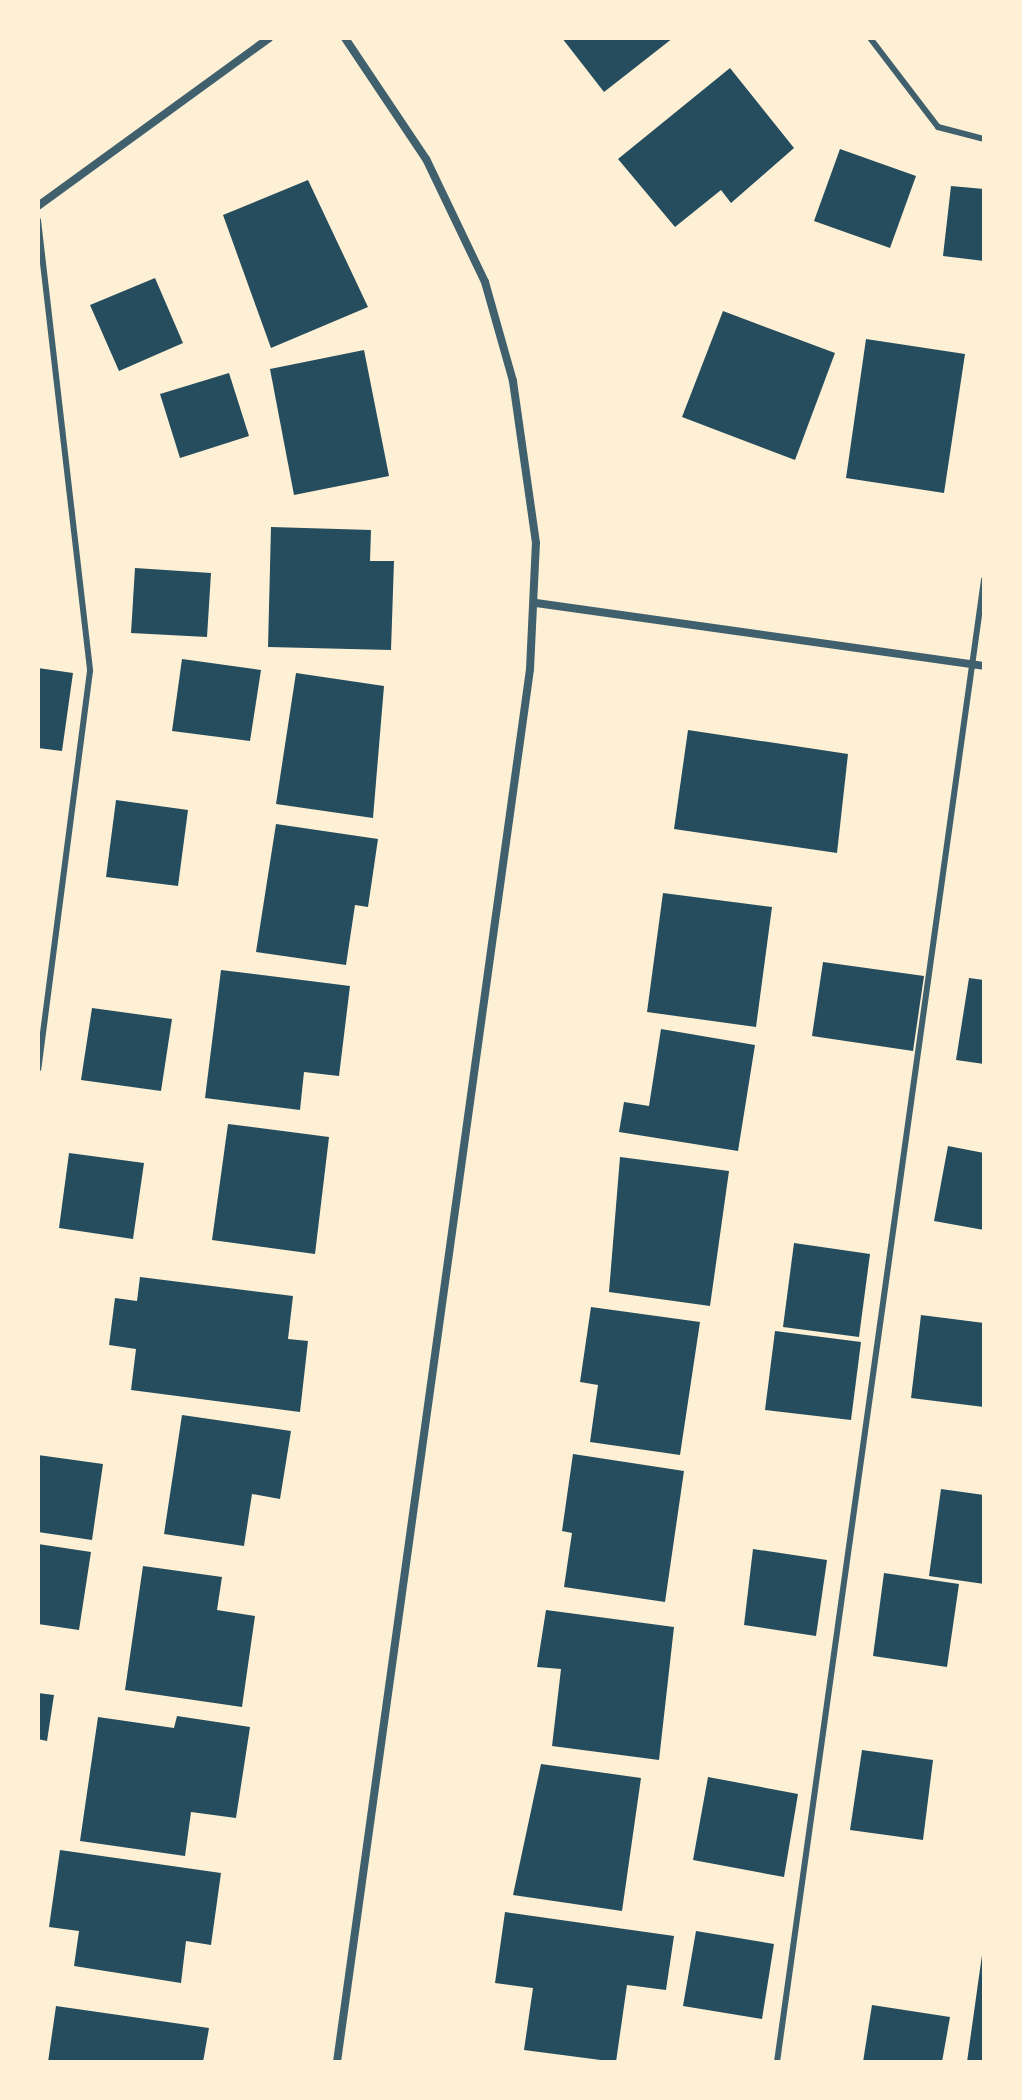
<!DOCTYPE html>
<style>
body{margin:0}
#map{position:relative;width:1022px;height:2100px;overflow:hidden;background:#fdf0d5;font-family:Roboto,sans-serif}
div>[style]{position:absolute}
[style*='--x']{left:calc(var(--x)*1px);top:calc(var(--y)*1px);width:calc(var(--w)*1px);rotate:calc(var(--a)*1deg)}
.building>*{inset:0;background:#264d5e}
.service>*{height:6px;margin:-3px;padding:0 3px;transform-origin:3px;border-radius:3px;background:#3f606c}
.minor>*{height:8px;margin:-4px;padding:0 4px;transform-origin:4px;border-radius:4px;background:#3f606c}
span{translate:-50% -50%;white-space:nowrap;text-align:center;line-height:1.15;-webkit-text-stroke:8px #fdf0d5;paint-order:stroke}
.frame{position:absolute;inset:0;border:40px solid #fdf0d5;pointer-events:none}
</style>
<div id="map">
<div class="building">
<i style="clip-path:polygon(562px 38px,673px 38px,604px 92px)"></i>
<i style="clip-path:polygon(730px 68px,794px 148px,731px 203px,721px 190px,675px 227px,618px 159px)"></i>
<i style="clip-path:polygon(840px 149px,916px 176px,890px 248px,814px 221px)"></i>
<i style="clip-path:polygon(308px 180px,368px 307px,271px 348px,223px 215px)"></i>
<i style="clip-path:polygon(951px 186px,984px 189px,984px 261px,943px 256px)"></i>
<i style="clip-path:polygon(155px 278px,183px 343px,119px 371px,90px 305px)"></i>
<i style="clip-path:polygon(723px 311px,835px 353px,795px 460px,682px 417px)"></i>
<i style="clip-path:polygon(866px 339px,965px 354px,944px 493px,846px 478px)"></i>
<i style="clip-path:polygon(364px 350px,389px 476px,294px 495px,270px 369px)"></i>
<i style="clip-path:polygon(229px 373px,249px 436px,180px 458px,160px 394px)"></i>
<i style="clip-path:polygon(271px 527px,371px 530px,370px 561px,394px 561px,391px 650px,268px 647px)"></i>
<i style="clip-path:polygon(135px 568px,211px 573px,207px 637px,131px 633px)"></i>
<i style="clip-path:polygon(182px 659px,261px 670px,250px 741px,172px 731px)"></i>
<i style="clip-path:polygon(38px 668px,73px 673px,62px 751px,38px 748px)"></i>
<i style="clip-path:polygon(296px 673px,384px 686px,373px 818px,276px 804px)"></i>
<i style="clip-path:polygon(688px 730px,848px 754px,837px 853px,674px 829px)"></i>
<i style="clip-path:polygon(116px 800px,188px 810px,178px 886px,106px 877px)"></i>
<i style="clip-path:polygon(276px 824px,378px 839px,368px 907px,355px 905px,346px 965px,256px 952px)"></i>
<i style="clip-path:polygon(663px 893px,772px 907px,756px 1027px,647px 1012px)"></i>
<i style="clip-path:polygon(823px 962px,924px 976px,913px 1051px,812px 1036px)"></i>
<i style="clip-path:polygon(221px 970px,350px 986px,339px 1076px,304px 1072px,300px 1110px,205px 1098px)"></i>
<i style="clip-path:polygon(969px 978px,984px 980px,984px 1064px,956px 1060px)"></i>
<i style="clip-path:polygon(92px 1008px,172px 1019px,161px 1091px,81px 1080px)"></i>
<i style="clip-path:polygon(661px 1029px,755px 1045px,738px 1151px,619px 1132px,624px 1102px,649px 1106px)"></i>
<i style="clip-path:polygon(228px 1124px,329px 1137px,315px 1254px,212px 1240px)"></i>
<i style="clip-path:polygon(948px 1146px,984px 1153px,984px 1230px,934px 1221px)"></i>
<i style="clip-path:polygon(69px 1153px,144px 1163px,133px 1239px,59px 1228px)"></i>
<i style="clip-path:polygon(620px 1157px,729px 1171px,710px 1306px,609px 1292px)"></i>
<i style="clip-path:polygon(794px 1243px,870px 1254px,859px 1337px,783px 1327px)"></i>
<i style="clip-path:polygon(140px 1277px,293px 1296px,288px 1339px,308px 1341px,300px 1412px,131px 1390px,136px 1349px,109px 1345px,115px 1298px,137px 1301px)"></i>
<i style="clip-path:polygon(591px 1307px,700px 1322px,680px 1455px,590px 1442px,598px 1385px,580px 1382px)"></i>
<i style="clip-path:polygon(921px 1315px,984px 1323px,984px 1407px,911px 1398px)"></i>
<i style="clip-path:polygon(775px 1331px,861px 1342px,851px 1420px,765px 1410px)"></i>
<i style="clip-path:polygon(182px 1415px,291px 1431px,280px 1499px,252px 1494px,244px 1546px,164px 1534px)"></i>
<i style="clip-path:polygon(573px 1454px,684px 1471px,665px 1602px,564px 1587px,572px 1533px,562px 1531px)"></i>
<i style="clip-path:polygon(38px 1455px,103px 1464px,92px 1540px,38px 1532px)"></i>
<i style="clip-path:polygon(941px 1489px,984px 1495px,984px 1584px,929px 1576px)"></i>
<i style="clip-path:polygon(38px 1544px,91px 1552px,79px 1630px,38px 1624px)"></i>
<i style="clip-path:polygon(753px 1549px,827px 1560px,816px 1636px,744px 1625px)"></i>
<i style="clip-path:polygon(143px 1566px,222px 1577px,217px 1610px,255px 1616px,242px 1707px,125px 1690px)"></i>
<i style="clip-path:polygon(884px 1573px,959px 1584px,947px 1667px,873px 1656px)"></i>
<i style="clip-path:polygon(546px 1610px,674px 1627px,659px 1760px,552px 1746px,561px 1669px,537px 1667px)"></i>
<i style="clip-path:polygon(38px 1693px,54px 1695px,47px 1741px,38px 1739px)"></i>
<i style="clip-path:polygon(177px 1716px,250px 1727px,236px 1818px,191px 1812px,185px 1856px,80px 1841px,98px 1717px,174px 1728px)"></i>
<i style="clip-path:polygon(862px 1750px,933px 1760px,923px 1840px,850px 1830px)"></i>
<i style="clip-path:polygon(541px 1764px,641px 1778px,622px 1911px,513px 1895px)"></i>
<i style="clip-path:polygon(708px 1777px,798px 1794px,784px 1877px,693px 1860px)"></i>
<i style="clip-path:polygon(60px 1850px,221px 1873px,211px 1945px,186px 1941px,181px 1983px,74px 1966px,79px 1931px,49px 1927px)"></i>
<i style="clip-path:polygon(505px 1912px,674px 1936px,666px 1990px,627px 1985px,616px 2062px,524px 2050px,533px 1988px,495px 1983px)"></i>
<i style="clip-path:polygon(696px 1931px,774px 1944px,762px 2019px,683px 2006px)"></i>
<i style="clip-path:polygon(982px 1955px,984px 2062px,967px 2062px)"></i>
<i style="clip-path:polygon(872px 2005px,950px 2017px,942px 2062px,863px 2062px)"></i>
<i style="clip-path:polygon(56px 2006px,209px 2028px,203px 2062px,48px 2062px)"></i>
</div>
<div class="service">
<i style="--x:870;--y:38;--w:112;--a:52.6"></i>
<i style="--x:938;--y:127;--w:48;--a:14.6"></i>
<i style="--x:38;--y:220;--w:454;--a:83.4"></i>
<i style="--x:90;--y:671;--w:401;--a:97.4"></i>
<i style="--x:777;--y:2062;--w:1497;--a:-82.05"></i>
</div>
<div class="minor">
<i style="--x:38;--y:206;--w:286;--a:-36"></i>
<i style="--x:536;--y:603;--w:452;--a:8"></i>
<i style="--x:337;--y:2062;--w:1406;--a:-82.11"></i>
<i style="--x:530;--y:669;--w:126;--a:-87.3"></i>
<i style="--x:536;--y:543;--w:164;--a:-98.1"></i>
<i style="--x:513;--y:381;--w:103;--a:-105.8"></i>
<i style="--x:485;--y:282;--w:136;--a:-115.6"></i>
<i style="--x:426;--y:159;--w:146;--a:-123.8"></i>
</div>
<div class="frame"></div>
</div>
